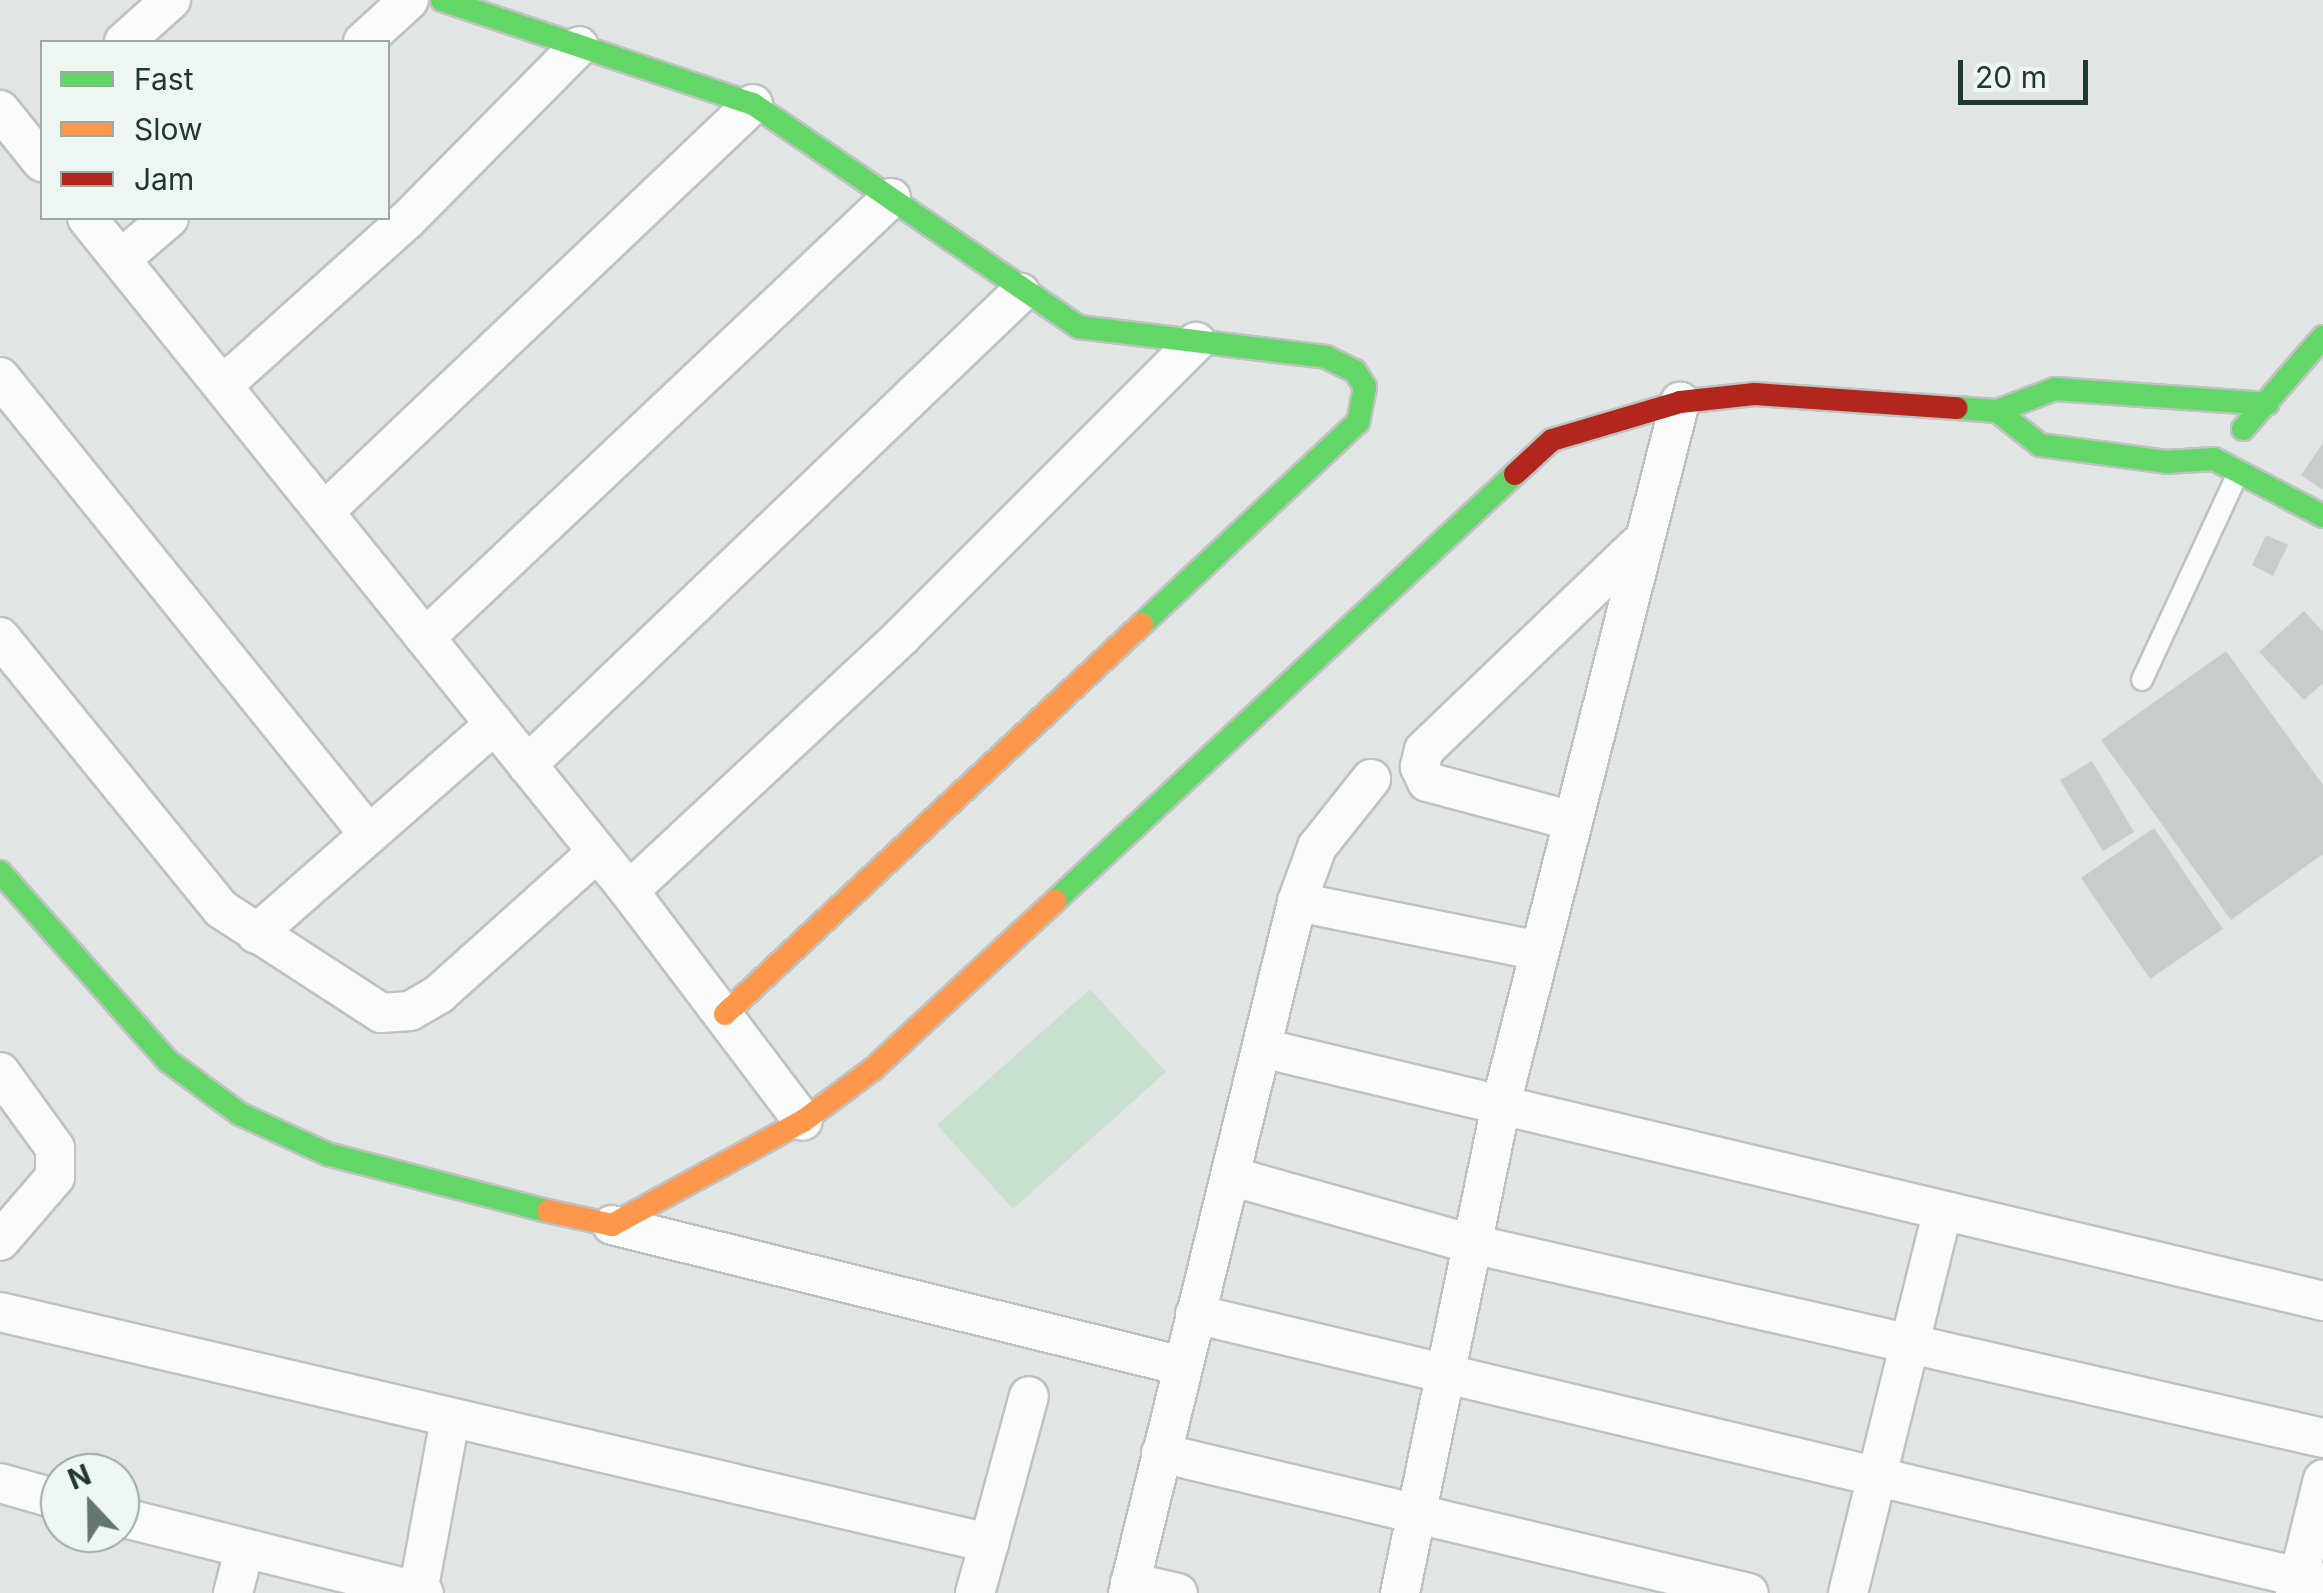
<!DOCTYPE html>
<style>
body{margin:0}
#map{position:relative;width:2323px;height:1593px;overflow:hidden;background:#e1e6e4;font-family:Inter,sans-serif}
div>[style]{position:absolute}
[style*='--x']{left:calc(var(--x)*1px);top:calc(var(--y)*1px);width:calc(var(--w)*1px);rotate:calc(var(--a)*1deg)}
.green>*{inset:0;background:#c9e0cf}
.building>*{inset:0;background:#c8cdcb}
.roads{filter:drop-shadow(2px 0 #bec3c1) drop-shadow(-2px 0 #bec3c1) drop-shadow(0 2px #bec3c1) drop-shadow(0 -2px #bec3c1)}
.lane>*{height:20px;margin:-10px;padding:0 10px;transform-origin:10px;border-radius:10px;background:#fafbfb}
.street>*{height:38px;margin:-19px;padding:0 19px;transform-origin:19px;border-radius:19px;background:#fafbfb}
.fast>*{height:22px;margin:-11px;padding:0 11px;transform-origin:11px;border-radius:11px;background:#63d668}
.slow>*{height:22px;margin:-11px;padding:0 11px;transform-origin:11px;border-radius:11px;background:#ff974d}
.jam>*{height:22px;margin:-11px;padding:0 11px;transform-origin:11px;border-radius:11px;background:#b3261e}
span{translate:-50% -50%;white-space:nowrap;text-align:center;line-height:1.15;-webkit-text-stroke:9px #eef6f2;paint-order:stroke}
.legend{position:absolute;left:40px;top:40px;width:350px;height:180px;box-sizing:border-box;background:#eef6f2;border:2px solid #9caaa4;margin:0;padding:12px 18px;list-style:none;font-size:30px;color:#203930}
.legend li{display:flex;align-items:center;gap:20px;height:50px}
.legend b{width:50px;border:2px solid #9caaa4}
.north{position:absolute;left:40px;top:1453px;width:100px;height:100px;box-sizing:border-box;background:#eef6f2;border:2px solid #9caaa4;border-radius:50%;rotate:338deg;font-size:28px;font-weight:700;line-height:40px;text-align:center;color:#203930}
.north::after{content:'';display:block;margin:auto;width:35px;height:45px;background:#64766f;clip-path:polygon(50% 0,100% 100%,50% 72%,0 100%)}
.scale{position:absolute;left:1958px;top:60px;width:130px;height:45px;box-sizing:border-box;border:5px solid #203930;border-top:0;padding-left:12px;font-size:30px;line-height:35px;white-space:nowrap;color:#203930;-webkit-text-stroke:8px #eef6f2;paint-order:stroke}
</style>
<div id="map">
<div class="green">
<i style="clip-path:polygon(1090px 989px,1166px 1072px,1013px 1209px,937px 1125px)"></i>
</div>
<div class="building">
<i style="clip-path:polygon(2323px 443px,2323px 490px,2301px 475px)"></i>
<i style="clip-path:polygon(2266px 535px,2288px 545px,2273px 576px,2252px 565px)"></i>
<i style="clip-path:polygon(2304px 611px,2323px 632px,2323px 683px,2304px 700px,2259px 652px)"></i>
<i style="clip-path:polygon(2226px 651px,2323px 785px,2323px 854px,2231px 920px,2101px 740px)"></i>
<i style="clip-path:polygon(2092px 761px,2134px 832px,2103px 851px,2060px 780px)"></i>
<i style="clip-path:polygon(2154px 828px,2223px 929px,2150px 979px,2081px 878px)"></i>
</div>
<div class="roads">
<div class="lane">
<i style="--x:2142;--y:680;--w:228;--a:-65.1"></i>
</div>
<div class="street">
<i style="--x:124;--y:42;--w:63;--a:-41.8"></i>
<i style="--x:363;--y:42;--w:62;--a:-42.4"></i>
<i style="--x:0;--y:110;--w:67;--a:51.1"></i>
<i style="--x:87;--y:218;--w:864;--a:51.15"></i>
<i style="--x:629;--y:891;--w:288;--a:52.9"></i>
<i style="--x:121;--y:259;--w:63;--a:-40.5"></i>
<i style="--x:0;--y:377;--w:585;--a:51.11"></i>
<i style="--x:223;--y:385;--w:246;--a:-41.9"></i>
<i style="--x:406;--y:221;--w:246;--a:-45.3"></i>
<i style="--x:324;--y:512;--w:592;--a:-43.56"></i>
<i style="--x:0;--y:637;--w:350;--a:50.9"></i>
<i style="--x:221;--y:909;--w:191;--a:33"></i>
<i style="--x:381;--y:1013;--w:29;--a:-4"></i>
<i style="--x:410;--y:1011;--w:34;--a:-30"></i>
<i style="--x:439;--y:994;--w:212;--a:-41.9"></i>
<i style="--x:425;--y:638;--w:641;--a:-43.36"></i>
<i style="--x:527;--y:765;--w:683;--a:-43.75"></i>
<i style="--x:1573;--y:821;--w:151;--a:-165"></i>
<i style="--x:1427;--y:782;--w:17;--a:-115"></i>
<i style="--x:1420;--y:767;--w:17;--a:-77"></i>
<i style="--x:1424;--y:750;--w:296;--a:-43.8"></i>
<i style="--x:629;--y:891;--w:374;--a:-43"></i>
<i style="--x:902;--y:636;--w:416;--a:-45"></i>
<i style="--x:1297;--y:902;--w:247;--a:11.4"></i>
<i style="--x:256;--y:934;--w:318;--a:-41.3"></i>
<i style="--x:1262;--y:1048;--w:1091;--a:13.41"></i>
<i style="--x:0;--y:1072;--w:94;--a:54.1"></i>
<i style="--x:55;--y:1148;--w:29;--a:90"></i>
<i style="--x:55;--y:1177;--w:84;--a:130.7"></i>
<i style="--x:1230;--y:1176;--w:251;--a:15.7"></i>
<i style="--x:1472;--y:1244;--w:873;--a:12.84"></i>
<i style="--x:612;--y:1225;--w:587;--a:13.89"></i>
<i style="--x:0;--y:1312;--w:1016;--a:13.15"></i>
<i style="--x:989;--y:1543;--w:52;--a:105.6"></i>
<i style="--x:1195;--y:1314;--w:1160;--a:13.41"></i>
<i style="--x:1161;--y:1453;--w:604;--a:13.39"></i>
<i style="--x:0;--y:1483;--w:62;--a:15.8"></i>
<i style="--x:120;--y:1517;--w:313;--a:14"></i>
<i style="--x:989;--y:1543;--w:152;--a:-74.8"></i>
<i style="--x:1130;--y:1582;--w:49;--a:12.9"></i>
<i style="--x:418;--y:1592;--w:175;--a:-79.5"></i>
<i style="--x:233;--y:1593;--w:43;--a:-75.3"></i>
<i style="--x:1128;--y:1593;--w:711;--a:-76.26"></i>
<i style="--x:1297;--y:902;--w:59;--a:-70"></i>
<i style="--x:1317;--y:847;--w:87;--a:-51.5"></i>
<i style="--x:1400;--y:1593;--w:495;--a:-78.3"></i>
<i style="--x:1500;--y:1108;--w:729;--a:-75.7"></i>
<i style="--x:1848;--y:1593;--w:391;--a:-76.1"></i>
<i style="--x:2295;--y:1593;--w:117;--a:-76.2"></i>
</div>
<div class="fast">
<i style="--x:442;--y:0;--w:328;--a:18.5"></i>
<i style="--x:753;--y:104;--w:395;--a:34.4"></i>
<i style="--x:1079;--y:327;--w:249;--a:6.9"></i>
<i style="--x:1326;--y:357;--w:32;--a:26"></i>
<i style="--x:1355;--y:371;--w:19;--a:58"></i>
<i style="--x:1365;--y:387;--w:36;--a:101"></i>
<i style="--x:1358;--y:422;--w:296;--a:136.9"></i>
<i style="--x:1957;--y:408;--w:40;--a:4.3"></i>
<i style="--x:1997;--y:411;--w:62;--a:-20.8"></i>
<i style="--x:2055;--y:389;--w:213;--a:4"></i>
<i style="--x:1997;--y:411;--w:55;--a:38.3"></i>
<i style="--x:2040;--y:445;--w:128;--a:7.6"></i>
<i style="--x:2167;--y:462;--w:47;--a:-3.7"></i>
<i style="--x:2214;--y:459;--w:123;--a:27.6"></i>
<i style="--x:2243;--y:429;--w:122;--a:-49"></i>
<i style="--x:0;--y:872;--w:253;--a:48.4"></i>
<i style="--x:168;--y:1061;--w:89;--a:36.4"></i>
<i style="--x:240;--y:1114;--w:96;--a:24.7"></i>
<i style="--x:327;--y:1154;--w:228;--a:14.5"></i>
<i style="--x:1055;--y:901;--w:628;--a:-42.87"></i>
</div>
<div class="slow">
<i style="--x:725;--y:1014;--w:571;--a:-43.08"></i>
<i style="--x:548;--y:1211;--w:66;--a:12.3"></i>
<i style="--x:612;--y:1225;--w:217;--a:-28.6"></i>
<i style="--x:803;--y:1121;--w:87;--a:-36.6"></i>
<i style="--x:873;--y:1069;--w:248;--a:-42.7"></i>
</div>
<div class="jam">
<i style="--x:1515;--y:474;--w:50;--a:-42.6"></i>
<i style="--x:1552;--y:440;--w:134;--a:-16.5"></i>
<i style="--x:1680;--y:402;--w:75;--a:-6.1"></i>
<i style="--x:1755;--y:394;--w:202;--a:4"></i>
</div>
</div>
<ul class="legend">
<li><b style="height:12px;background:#63d668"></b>Fast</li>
<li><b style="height:12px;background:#ff974d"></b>Slow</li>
<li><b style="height:12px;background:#b3261e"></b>Jam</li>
</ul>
<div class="north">N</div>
<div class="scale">20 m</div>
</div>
